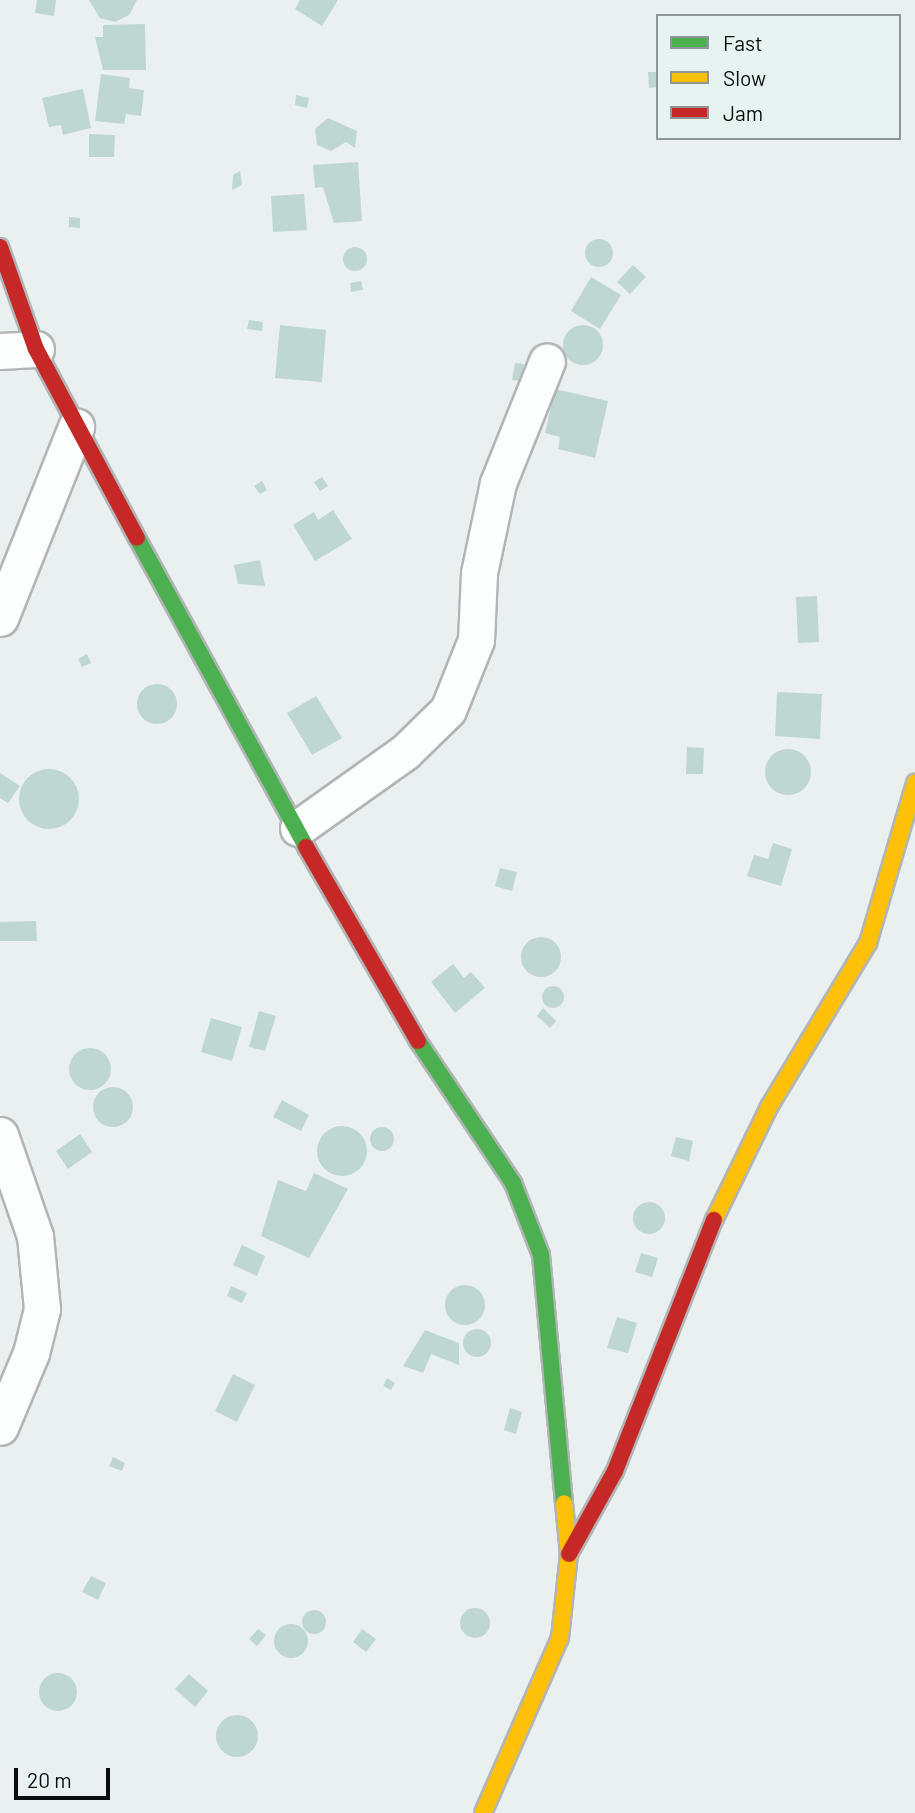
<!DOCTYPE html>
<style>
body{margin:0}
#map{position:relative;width:915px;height:1813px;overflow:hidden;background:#eaf0ef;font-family:Barlow,sans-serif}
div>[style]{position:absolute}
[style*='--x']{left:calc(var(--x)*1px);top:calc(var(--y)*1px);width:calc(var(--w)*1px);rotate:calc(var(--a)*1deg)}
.building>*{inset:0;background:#bed7d3}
.round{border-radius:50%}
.roads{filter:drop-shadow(2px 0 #b1b5b5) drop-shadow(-2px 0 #b1b5b5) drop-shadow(0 2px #b1b5b5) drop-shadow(0 -2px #b1b5b5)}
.street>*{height:35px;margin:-17.5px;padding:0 17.5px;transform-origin:17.5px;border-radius:17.5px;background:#fcfdfd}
.fast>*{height:16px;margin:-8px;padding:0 8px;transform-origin:8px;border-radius:8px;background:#4caf50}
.slow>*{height:16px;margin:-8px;padding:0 8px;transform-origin:8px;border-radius:8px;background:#ffc107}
.jam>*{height:16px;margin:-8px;padding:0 8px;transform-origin:8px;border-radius:8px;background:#c62828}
span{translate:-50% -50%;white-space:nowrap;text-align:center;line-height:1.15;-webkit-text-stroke:5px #e7f3f0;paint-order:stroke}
.legend{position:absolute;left:656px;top:14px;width:245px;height:126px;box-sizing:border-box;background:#e7f3f0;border:2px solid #8e9795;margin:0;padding:9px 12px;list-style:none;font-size:21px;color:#090d0d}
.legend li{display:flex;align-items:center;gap:14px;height:35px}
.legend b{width:35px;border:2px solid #8e9795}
.scale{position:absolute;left:14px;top:1768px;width:96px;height:32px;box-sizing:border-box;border:4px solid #090d0d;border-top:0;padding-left:9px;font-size:21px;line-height:24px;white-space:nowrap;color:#090d0d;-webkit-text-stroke:5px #e7f3f0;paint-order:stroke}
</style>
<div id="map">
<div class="building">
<i style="clip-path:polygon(37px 0,56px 0,54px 16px,35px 13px)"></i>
<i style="clip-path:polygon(89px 0,137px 0,129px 15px,115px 22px,100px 18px)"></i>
<i style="clip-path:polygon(300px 0,338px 0,322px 26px,295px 9px)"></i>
<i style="clip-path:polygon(145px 24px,146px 70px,103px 70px,95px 37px,103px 37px,103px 25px)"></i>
<i style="clip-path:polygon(648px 72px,658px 72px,658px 87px,649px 88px)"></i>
<i style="clip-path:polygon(101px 74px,130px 78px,129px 88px,144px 90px,141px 116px,126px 114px,124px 124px,95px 121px)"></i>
<i style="clip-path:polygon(83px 89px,91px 128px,63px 135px,61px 125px,49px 127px,42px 98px)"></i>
<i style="clip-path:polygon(296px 95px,309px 98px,307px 108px,295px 105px)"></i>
<i style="clip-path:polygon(328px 118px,357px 131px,355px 148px,346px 142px,331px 151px,317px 145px,315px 129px)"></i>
<i style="clip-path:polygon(89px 134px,115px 135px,114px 157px,89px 157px)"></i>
<i style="clip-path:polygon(358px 162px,362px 221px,334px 223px,323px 187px,315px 188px,313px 165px)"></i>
<i style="clip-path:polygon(240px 171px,242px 185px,232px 190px,233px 175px)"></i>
<i style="clip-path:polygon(304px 194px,307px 230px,273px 232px,271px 196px)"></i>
<i style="clip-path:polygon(69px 217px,80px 218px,80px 228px,69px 227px)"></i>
<i class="round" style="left:585px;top:239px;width:28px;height:28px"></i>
<i class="round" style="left:343px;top:247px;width:24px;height:24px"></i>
<i style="clip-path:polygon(633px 265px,646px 277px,630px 294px,617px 282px)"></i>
<i style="clip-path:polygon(591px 277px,621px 295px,600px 329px,571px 311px)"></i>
<i style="clip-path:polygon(361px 281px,363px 290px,351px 292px,350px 283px)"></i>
<i style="clip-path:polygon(249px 320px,263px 322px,262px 331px,247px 329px)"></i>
<i style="clip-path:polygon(280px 325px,326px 330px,322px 382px,275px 378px)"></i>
<i class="round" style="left:563px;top:325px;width:40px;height:40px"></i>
<i style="clip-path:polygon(515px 363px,524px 364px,521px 381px,512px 380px)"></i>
<i style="clip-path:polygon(555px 389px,608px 401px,595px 458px,558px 449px,560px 437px,545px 433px)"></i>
<i style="clip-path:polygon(322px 477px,328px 486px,320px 491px,314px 482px)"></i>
<i style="clip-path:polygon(262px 481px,267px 490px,260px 494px,254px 486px)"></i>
<i style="clip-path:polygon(333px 510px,352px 539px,315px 561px,293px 525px,314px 512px,318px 520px)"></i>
<i style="clip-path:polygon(260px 560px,265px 586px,238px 584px,234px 565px)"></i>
<i style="clip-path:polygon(817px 596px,819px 642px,798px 643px,796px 597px)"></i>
<i style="clip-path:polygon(87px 654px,91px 663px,82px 667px,78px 659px)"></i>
<i class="round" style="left:137px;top:684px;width:40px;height:40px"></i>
<i style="clip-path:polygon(777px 692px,822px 694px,820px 739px,775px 736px)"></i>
<i style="clip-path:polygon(316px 696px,342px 738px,312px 755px,287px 713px)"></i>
<i style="clip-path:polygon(687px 747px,704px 748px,703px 774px,686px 774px)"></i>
<i class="round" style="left:765px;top:749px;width:46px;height:46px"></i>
<i class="round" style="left:19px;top:769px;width:60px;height:60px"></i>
<i style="clip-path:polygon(0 773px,20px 786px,8px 803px,0 798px)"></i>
<i style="clip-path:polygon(773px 843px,792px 849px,781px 886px,747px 876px,754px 855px,768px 859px)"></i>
<i style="clip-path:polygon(500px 868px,517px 872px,512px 891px,495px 886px)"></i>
<i style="clip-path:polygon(36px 921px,37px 941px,0 941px,0 922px)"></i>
<i class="round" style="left:521px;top:937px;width:40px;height:40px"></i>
<i style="clip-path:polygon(453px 964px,464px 978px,471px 972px,485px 988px,455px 1013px,431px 982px)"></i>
<i class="round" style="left:542px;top:986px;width:22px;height:22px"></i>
<i style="clip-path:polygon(543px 1008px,556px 1021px,550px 1028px,537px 1016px)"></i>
<i style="clip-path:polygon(259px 1011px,276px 1016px,265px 1051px,249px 1047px)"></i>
<i style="clip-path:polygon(211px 1018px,242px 1027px,232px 1061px,201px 1052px)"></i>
<i class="round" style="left:69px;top:1048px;width:42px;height:42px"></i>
<i class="round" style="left:93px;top:1087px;width:40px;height:40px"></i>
<i style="clip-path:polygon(282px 1100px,309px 1115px,301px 1131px,273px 1117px)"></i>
<i class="round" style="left:317px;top:1126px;width:50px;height:50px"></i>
<i class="round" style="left:370px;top:1127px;width:24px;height:24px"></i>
<i style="clip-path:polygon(80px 1134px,92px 1152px,68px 1169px,56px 1151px)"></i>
<i style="clip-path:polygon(676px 1137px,693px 1141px,689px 1161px,671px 1156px)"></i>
<i style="clip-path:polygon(314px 1173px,348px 1189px,309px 1258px,261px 1236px,278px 1180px,306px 1191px)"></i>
<i class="round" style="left:633px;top:1202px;width:32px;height:32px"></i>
<i style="clip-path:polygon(242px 1245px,265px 1256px,257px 1276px,233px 1265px)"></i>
<i style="clip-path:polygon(641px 1253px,658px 1258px,652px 1277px,635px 1272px)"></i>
<i class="round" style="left:445px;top:1285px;width:40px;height:40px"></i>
<i style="clip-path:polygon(231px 1286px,247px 1293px,242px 1303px,227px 1296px)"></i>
<i style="clip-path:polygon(617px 1317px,637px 1323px,628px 1353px,607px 1348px)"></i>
<i class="round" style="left:463px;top:1329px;width:28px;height:28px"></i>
<i style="clip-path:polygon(425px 1330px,459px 1343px,459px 1365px,431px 1354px,423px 1373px,403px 1366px)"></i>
<i style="clip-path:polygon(233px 1374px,255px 1385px,237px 1422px,215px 1411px)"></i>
<i style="clip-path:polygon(387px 1378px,395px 1383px,391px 1390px,383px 1386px)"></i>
<i style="clip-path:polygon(510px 1408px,522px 1412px,516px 1434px,504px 1430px)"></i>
<i style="clip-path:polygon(113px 1457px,125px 1463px,122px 1471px,109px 1466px)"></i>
<i style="clip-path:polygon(91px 1576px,106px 1583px,98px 1600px,82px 1592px)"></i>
<i class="round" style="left:460px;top:1608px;width:30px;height:30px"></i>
<i class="round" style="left:302px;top:1610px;width:24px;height:24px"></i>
<i class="round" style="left:274px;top:1624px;width:34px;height:34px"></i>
<i style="clip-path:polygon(258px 1629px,266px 1635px,257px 1646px,249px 1639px)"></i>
<i style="clip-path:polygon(362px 1629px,376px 1639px,366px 1652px,353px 1642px)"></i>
<i class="round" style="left:39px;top:1673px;width:38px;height:38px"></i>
<i style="clip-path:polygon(189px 1674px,208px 1691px,195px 1707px,175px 1689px)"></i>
<i class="round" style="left:216px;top:1715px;width:42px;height:42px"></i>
</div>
<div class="roads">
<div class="street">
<i style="--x:0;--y:351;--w:36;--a:-3"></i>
<i style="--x:0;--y:618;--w:206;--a:-68.3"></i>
<i style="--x:298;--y:828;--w:131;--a:-35.4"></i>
<i style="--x:405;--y:752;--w:60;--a:-44.3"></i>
<i style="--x:448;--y:710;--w:75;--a:-68.2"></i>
<i style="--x:476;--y:640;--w:67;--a:-87.4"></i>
<i style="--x:479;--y:573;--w:92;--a:-78.1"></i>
<i style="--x:498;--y:483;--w:131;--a:-68.1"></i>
<i style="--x:0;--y:1135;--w:107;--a:70.9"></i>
<i style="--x:35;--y:1236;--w:73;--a:84.5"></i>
<i style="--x:42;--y:1309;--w:45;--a:104"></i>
<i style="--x:31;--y:1353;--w:80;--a:112.7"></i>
</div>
<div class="fast">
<i style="--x:137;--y:538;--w:352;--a:61.3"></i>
<i style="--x:418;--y:1041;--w:171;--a:56.2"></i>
<i style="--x:513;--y:1183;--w:77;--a:68.7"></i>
<i style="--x:541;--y:1255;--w:249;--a:84.7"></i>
</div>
<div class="slow">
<i style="--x:714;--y:1220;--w:126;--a:-64"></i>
<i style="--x:769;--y:1107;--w:192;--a:-58.9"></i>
<i style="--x:868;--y:943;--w:167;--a:-73.6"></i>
<i style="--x:483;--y:1813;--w:191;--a:-66.3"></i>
<i style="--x:560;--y:1638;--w:84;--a:-83.9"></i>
<i style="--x:569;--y:1554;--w:51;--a:-95.6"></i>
</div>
<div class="jam">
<i style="--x:0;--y:247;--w:108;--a:70.6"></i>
<i style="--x:36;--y:349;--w:214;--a:61.9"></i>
<i style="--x:306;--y:847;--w:224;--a:60"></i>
<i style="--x:569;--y:1554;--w:95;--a:-61"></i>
<i style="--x:615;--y:1471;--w:270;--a:-68.5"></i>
</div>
</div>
<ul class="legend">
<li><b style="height:9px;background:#4caf50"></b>Fast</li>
<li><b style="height:9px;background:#ffc107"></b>Slow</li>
<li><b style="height:9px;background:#c62828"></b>Jam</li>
</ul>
<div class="scale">20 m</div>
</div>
